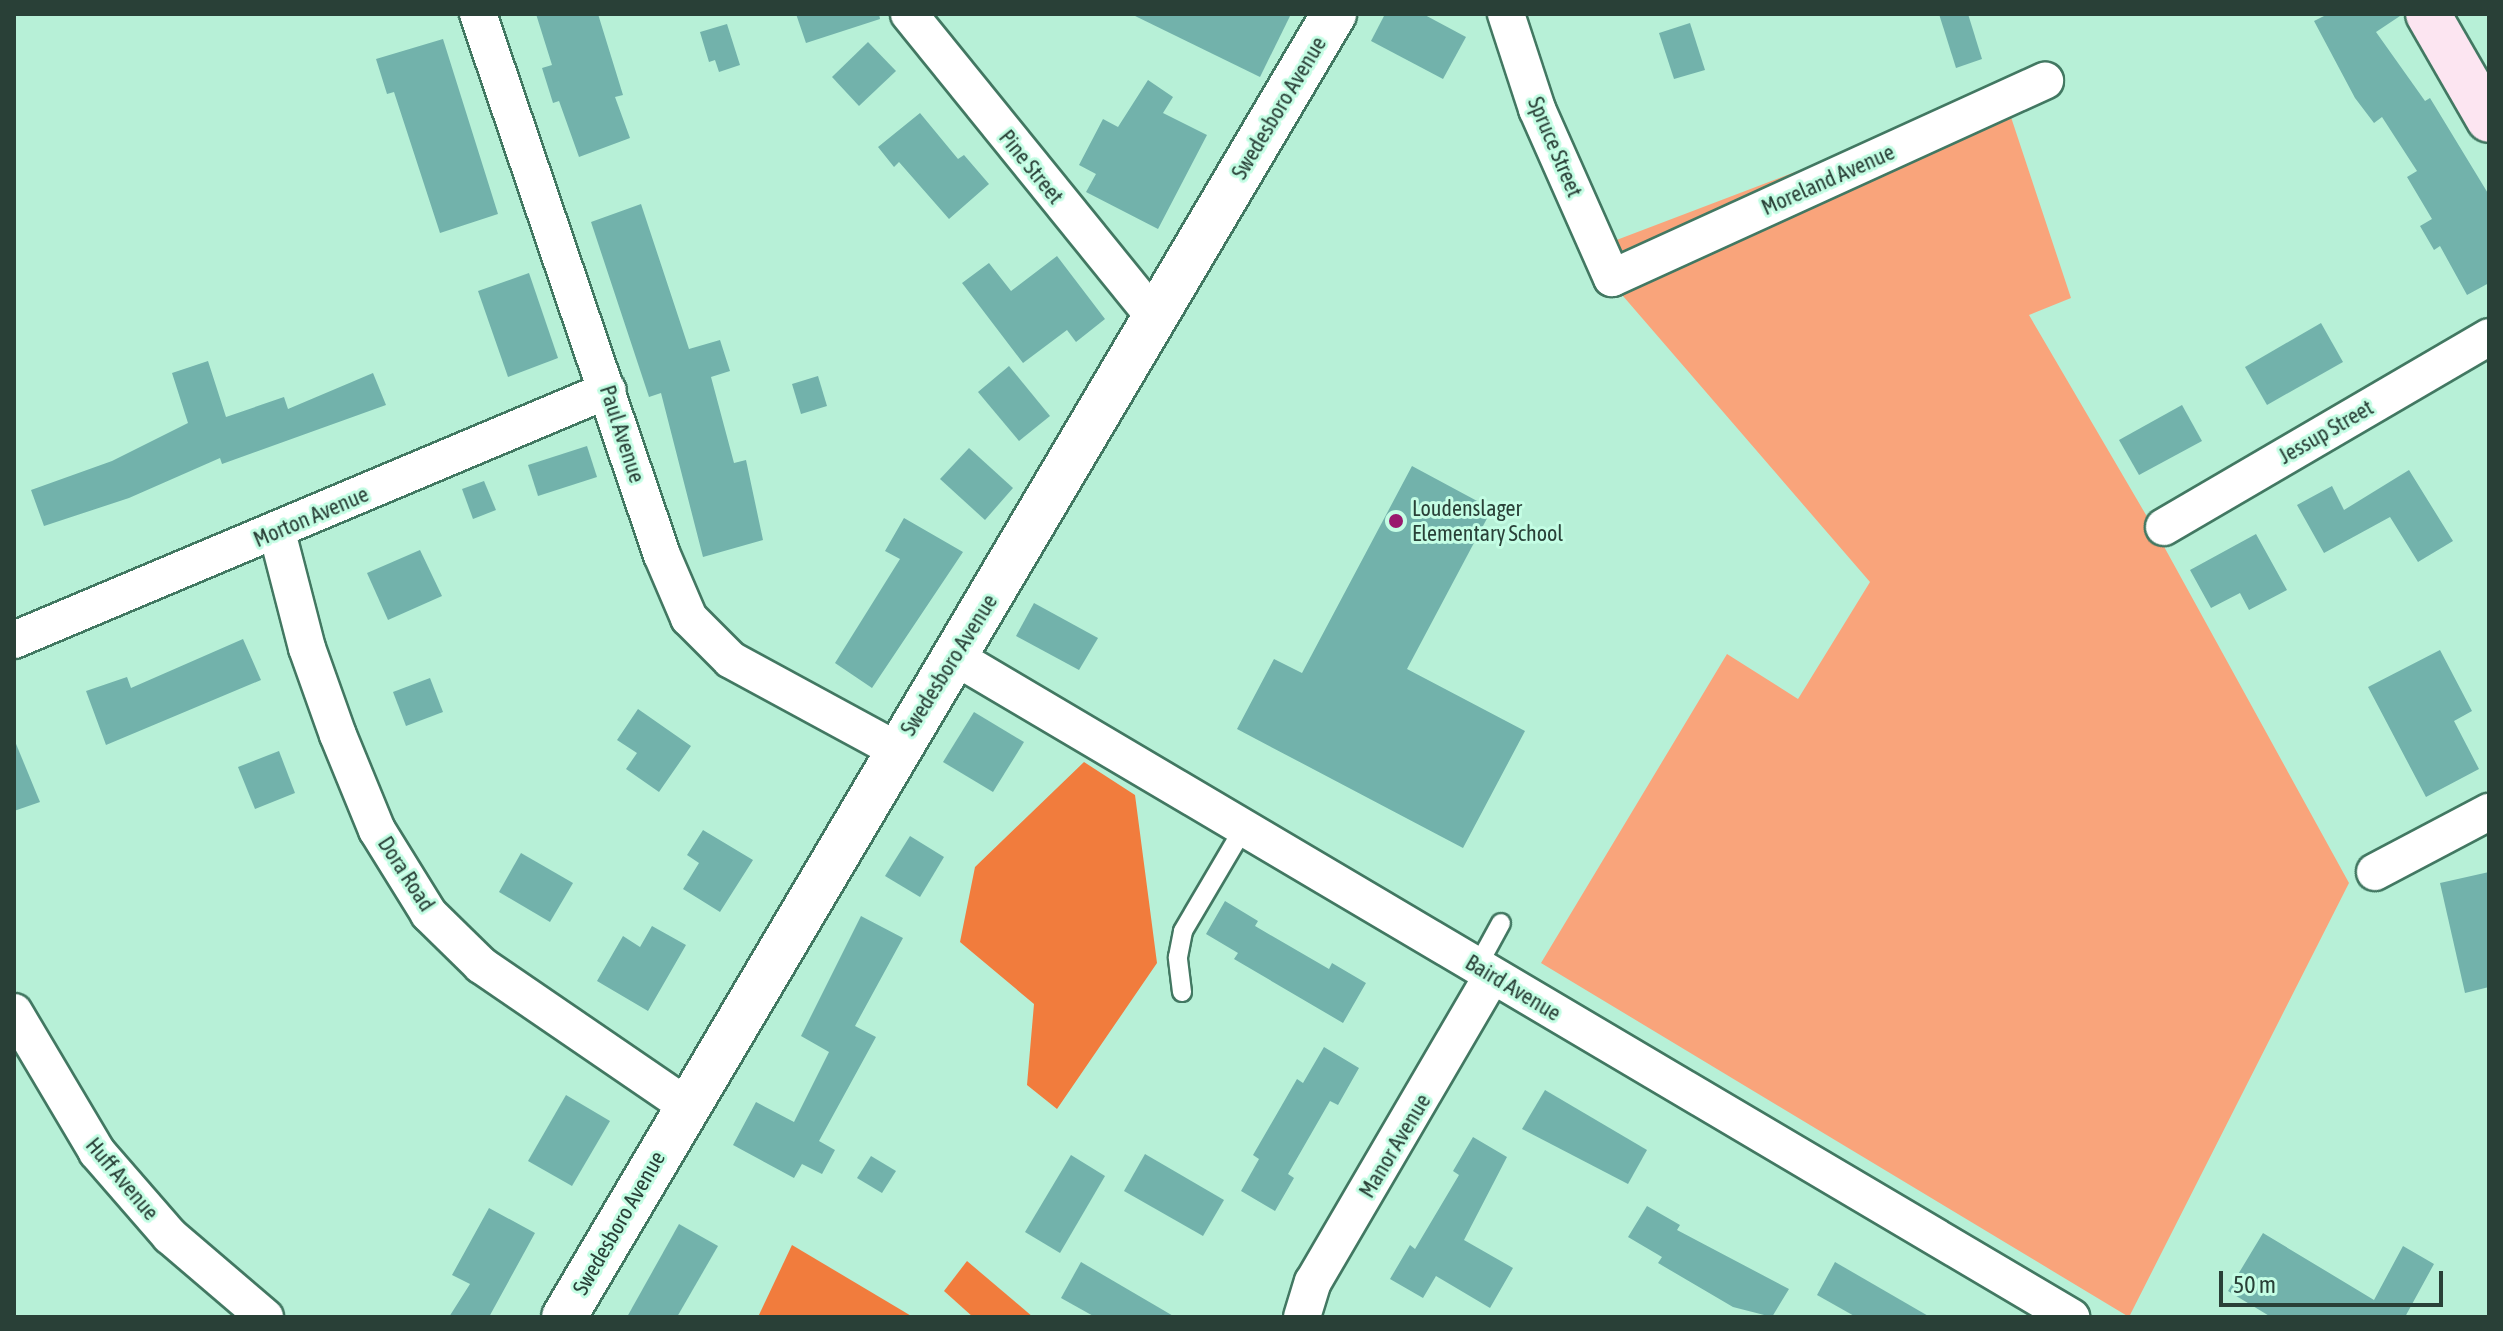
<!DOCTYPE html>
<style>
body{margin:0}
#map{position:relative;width:2503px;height:1331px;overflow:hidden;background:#b7f0d7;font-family:"Asap Condensed",sans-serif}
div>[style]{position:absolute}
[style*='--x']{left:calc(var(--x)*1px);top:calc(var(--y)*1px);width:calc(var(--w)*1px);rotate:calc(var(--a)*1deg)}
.green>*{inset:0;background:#f9a47b}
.forest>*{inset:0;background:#f17c3d}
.building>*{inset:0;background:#72b2ab}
.roads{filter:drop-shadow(2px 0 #427862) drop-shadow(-2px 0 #427862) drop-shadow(0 2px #427862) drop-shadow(0 -2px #427862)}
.service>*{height:18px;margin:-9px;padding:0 9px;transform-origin:9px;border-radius:9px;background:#fff}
.minor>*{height:36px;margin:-18px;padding:0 18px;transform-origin:18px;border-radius:18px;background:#fff}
.tertiary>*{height:44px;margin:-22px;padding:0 22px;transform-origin:22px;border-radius:22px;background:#fff}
.secondary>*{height:44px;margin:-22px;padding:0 22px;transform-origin:22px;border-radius:22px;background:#fce5f1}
.dots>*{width:22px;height:22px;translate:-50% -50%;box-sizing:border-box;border:4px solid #c4fde4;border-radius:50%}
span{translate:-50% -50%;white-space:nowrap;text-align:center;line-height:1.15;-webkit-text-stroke:6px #c4fde4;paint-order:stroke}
.street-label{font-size:22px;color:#294037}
.poi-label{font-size:22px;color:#294037}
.left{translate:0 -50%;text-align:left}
.frame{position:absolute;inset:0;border:16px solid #294037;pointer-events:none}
.scale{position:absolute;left:2219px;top:1271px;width:224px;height:36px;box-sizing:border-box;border:4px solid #294037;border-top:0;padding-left:10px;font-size:24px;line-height:28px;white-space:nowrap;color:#294037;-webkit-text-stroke:6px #c4fde4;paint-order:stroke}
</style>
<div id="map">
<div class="green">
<i style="clip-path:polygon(2003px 93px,2071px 298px,2029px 315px,2156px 532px,2349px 883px,2129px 1317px,1541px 963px,1727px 654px,1798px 699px,1870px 582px,1585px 252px)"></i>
</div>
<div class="forest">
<i style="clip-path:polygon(1084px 762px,1135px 795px,1157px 963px,1057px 1109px,1027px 1085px,1034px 1004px,960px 942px,975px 867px)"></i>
<i style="clip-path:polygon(792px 1245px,913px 1317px,758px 1317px)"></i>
<i style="clip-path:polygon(967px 1261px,1033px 1317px,973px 1317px,944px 1291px)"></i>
</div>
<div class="building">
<i style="clip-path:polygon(536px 14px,598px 14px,623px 95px,615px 97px,630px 138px,579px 157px,559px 101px,553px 103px,542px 68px,552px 65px)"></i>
<i style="clip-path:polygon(796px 14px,879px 14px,880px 19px,806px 43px)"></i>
<i style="clip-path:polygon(1131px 14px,1291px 14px,1260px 77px)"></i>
<i style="clip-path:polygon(1385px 14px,1423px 14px,1466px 37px,1443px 79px,1371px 41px)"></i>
<i style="clip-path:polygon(1939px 14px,1968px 14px,1982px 59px,1956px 68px)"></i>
<i style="clip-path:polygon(2328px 14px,2403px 14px,2376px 32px,2425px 101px,2430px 98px,2489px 195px,2489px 283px,2467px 295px,2440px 246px,2434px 250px,2420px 226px,2432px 219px,2407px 177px,2417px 171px,2382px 117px,2374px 123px,2355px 98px,2314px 21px)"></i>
<i style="clip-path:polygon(1690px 23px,1705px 70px,1674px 79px,1659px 33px)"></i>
<i style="clip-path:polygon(727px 24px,740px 65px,719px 72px,715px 60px,709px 62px,700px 32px)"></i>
<i style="clip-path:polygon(443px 39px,498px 214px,440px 233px,394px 92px,387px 94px,376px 59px)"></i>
<i style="clip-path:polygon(868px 42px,896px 71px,859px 106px,832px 77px)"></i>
<i style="clip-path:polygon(1148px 80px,1173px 97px,1163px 113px,1207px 135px,1158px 229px,1086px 192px,1096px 174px,1079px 165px,1103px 119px,1118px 127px)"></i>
<i style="clip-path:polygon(920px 113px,958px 159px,964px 155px,989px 184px,949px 219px,899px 162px,894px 167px,878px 147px)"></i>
<i style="clip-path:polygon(641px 204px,689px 349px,720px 340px,730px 371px,711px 377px,734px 463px,746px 460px,763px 540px,703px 557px,661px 393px,649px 397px,591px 222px)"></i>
<i style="clip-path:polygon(1057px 256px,1105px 319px,1076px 342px,1067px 330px,1023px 363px,962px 283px,989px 263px,1011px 291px)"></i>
<i style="clip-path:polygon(529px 273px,558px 358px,508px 377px,478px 291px)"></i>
<i style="clip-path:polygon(2321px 323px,2343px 362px,2267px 405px,2245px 367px)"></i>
<i style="clip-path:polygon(208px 361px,226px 417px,284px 397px,288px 409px,373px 373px,386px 405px,222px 464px,220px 458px,129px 498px,44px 526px,31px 490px,112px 461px,188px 423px,172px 373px)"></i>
<i style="clip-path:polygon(1009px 366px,1050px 416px,1019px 441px,978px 392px)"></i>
<i style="clip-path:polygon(818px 376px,827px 406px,801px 414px,792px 384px)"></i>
<i style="clip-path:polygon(2182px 405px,2202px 441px,2139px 475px,2119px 440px)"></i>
<i style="clip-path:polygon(587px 446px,597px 477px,538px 496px,528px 465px)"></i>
<i style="clip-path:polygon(969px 448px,1013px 488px,985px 520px,940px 479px)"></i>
<i style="clip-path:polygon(1412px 466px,1492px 509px,1407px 669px,1525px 731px,1463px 848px,1237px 729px,1274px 659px,1302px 673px)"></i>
<i style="clip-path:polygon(2409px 470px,2453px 541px,2418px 562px,2390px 517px,2324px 553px,2297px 505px,2332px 486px,2344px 510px)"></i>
<i style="clip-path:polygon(484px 481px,496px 510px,473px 519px,462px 489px)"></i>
<i style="clip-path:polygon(904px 518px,963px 552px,872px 688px,835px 663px,900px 559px,885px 551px)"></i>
<i style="clip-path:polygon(2256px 534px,2287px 590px,2249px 610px,2240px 593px,2211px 608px,2190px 570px)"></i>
<i style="clip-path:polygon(420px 550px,442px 596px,388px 620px,367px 573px)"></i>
<i style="clip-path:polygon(1034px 603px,1098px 638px,1079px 670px,1016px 636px)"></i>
<i style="clip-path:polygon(243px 639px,261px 680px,106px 745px,86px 691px,127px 677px,131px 688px)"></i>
<i style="clip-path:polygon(2440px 650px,2472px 711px,2454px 721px,2479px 769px,2426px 797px,2368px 687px)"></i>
<i style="clip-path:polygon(430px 678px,443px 712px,406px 726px,393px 692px)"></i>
<i style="clip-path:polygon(638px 709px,691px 746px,659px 792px,626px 769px,637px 753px,617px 740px)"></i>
<i style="clip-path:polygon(974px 712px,1024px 742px,993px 792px,943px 762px)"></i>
<i style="clip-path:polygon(14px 739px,40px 802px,14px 811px)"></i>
<i style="clip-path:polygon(279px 751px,295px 793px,255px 809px,238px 767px)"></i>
<i style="clip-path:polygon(703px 830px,753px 860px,720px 912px,683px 889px,699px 863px,687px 855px)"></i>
<i style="clip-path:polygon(910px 836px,944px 857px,920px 897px,885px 876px)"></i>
<i style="clip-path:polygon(521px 853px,573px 883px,550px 922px,499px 892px)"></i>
<i style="clip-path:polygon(2489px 872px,2489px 987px,2465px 993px,2440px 883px)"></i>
<i style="clip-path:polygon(1225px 901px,1258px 921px,1255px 926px,1329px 969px,1332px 963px,1366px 983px,1343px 1023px,1234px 959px,1238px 953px,1206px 934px)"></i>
<i style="clip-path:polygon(861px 916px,903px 938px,855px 1026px,876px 1037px,819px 1141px,835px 1150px,822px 1174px,802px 1164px,794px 1178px,733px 1145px,756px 1102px,794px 1122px,829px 1052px,801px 1036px)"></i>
<i style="clip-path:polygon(652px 926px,686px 945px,648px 1011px,597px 981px,623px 936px,640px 947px)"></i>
<i style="clip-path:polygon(1324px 1047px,1359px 1068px,1338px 1105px,1330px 1101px,1288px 1174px,1294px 1178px,1275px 1211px,1241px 1191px,1259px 1159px,1253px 1155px,1297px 1079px,1303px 1083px)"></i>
<i style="clip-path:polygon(1545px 1090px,1647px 1150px,1628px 1184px,1522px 1129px)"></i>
<i style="clip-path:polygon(566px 1095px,610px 1121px,572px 1186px,528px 1161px)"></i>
<i style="clip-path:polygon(1473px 1137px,1507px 1157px,1464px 1240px,1513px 1268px,1490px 1308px,1436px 1276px,1423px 1298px,1390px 1279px,1410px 1245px,1415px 1249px,1459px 1175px,1453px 1171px)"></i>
<i style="clip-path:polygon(1145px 1154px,1224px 1200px,1203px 1236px,1124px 1191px)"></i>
<i style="clip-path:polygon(1071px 1155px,1105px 1176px,1060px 1253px,1025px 1232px)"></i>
<i style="clip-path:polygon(871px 1156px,896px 1171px,882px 1193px,857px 1178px)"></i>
<i style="clip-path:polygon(1647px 1206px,1680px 1225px,1677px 1230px,1789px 1289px,1772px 1317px,1733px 1307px,1658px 1263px,1662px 1257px,1628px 1237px)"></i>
<i style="clip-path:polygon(489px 1208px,535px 1233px,489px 1317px,449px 1317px,470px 1284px,452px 1275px)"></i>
<i style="clip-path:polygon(679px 1224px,718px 1246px,677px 1317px,627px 1317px)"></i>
<i style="clip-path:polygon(2263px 1233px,2374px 1300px,2403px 1246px,2434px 1264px,2405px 1317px,2271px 1317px,2228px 1291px)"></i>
<i style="clip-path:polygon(1081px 1262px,1175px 1317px,1095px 1317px,1061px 1298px)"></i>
<i style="clip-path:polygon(1835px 1262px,1930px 1317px,1856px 1317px,1817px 1295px)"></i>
</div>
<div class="roads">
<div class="service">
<i style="--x:1477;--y:967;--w:50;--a:-61.4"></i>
<i style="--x:1182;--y:992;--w:35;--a:-97"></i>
<i style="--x:1178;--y:957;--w:26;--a:-79"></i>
<i style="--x:1183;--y:931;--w:118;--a:-59.5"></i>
</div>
<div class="minor">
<i style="--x:478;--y:14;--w:571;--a:71.22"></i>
<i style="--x:662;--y:555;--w:69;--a:66.8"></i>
<i style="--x:689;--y:618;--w:59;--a:45"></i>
<i style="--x:731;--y:660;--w:189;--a:28.5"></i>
<i style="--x:909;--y:14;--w:391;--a:51"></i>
<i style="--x:1506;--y:14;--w:100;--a:71.9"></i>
<i style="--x:1537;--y:109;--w:185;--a:66.1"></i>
<i style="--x:1612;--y:278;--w:476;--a:-24.5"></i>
<i style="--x:2164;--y:527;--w:376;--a:-30.3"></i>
<i style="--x:277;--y:532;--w:120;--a:75.5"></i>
<i style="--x:307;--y:648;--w:92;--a:70.4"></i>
<i style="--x:338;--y:735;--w:103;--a:67.7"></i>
<i style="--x:377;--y:830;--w:99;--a:58.2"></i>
<i style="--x:429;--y:914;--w:73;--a:44.4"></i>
<i style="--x:481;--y:965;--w:250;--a:34.4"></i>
<i style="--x:14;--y:640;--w:644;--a:-22.83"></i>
<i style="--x:955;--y:657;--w:1297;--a:30.6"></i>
<i style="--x:2375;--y:872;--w:129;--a:-27.8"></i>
<i style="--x:14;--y:1012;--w:163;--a:59.3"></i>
<i style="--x:97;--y:1152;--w:111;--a:49"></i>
<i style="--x:170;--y:1236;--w:125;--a:40.5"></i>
<i style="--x:1302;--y:1317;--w:37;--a:-73"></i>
<i style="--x:1313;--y:1282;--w:355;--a:-59.7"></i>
</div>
<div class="tertiary">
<i style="--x:564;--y:1317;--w:1514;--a:-59.42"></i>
</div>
<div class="secondary">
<i style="--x:2428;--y:14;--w:122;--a:60.1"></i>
</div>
</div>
<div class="dots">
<i style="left:1396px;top:521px;background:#9a196e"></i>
</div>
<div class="street-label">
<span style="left:1279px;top:108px;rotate:-59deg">Swedesboro Avenue</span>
<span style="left:1555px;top:147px;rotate:67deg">Spruce Street</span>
<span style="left:1031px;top:167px;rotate:51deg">Pine Street</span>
<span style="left:1828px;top:180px;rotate:-24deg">Moreland Avenue</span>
<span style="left:2326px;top:432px;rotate:-30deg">Jessup Street</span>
<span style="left:622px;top:434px;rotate:72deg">Paul Avenue</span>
<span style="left:311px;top:517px;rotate:-23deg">Morton Avenue</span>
<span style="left:949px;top:665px;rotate:-58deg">Swedesboro Avenue</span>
<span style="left:406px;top:874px;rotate:57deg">Dora Road</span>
<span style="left:1513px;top:988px;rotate:31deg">Baird Avenue</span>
<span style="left:1395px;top:1146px;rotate:-59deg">Manor Avenue</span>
<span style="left:122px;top:1179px;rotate:50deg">Huff Avenue</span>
<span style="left:619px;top:1223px;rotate:-60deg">Swedesboro Avenue</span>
</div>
<div class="poi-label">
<span class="left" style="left:1412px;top:521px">Loudenslager<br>Elementary School</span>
</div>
<div class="frame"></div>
<div class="scale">50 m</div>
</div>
